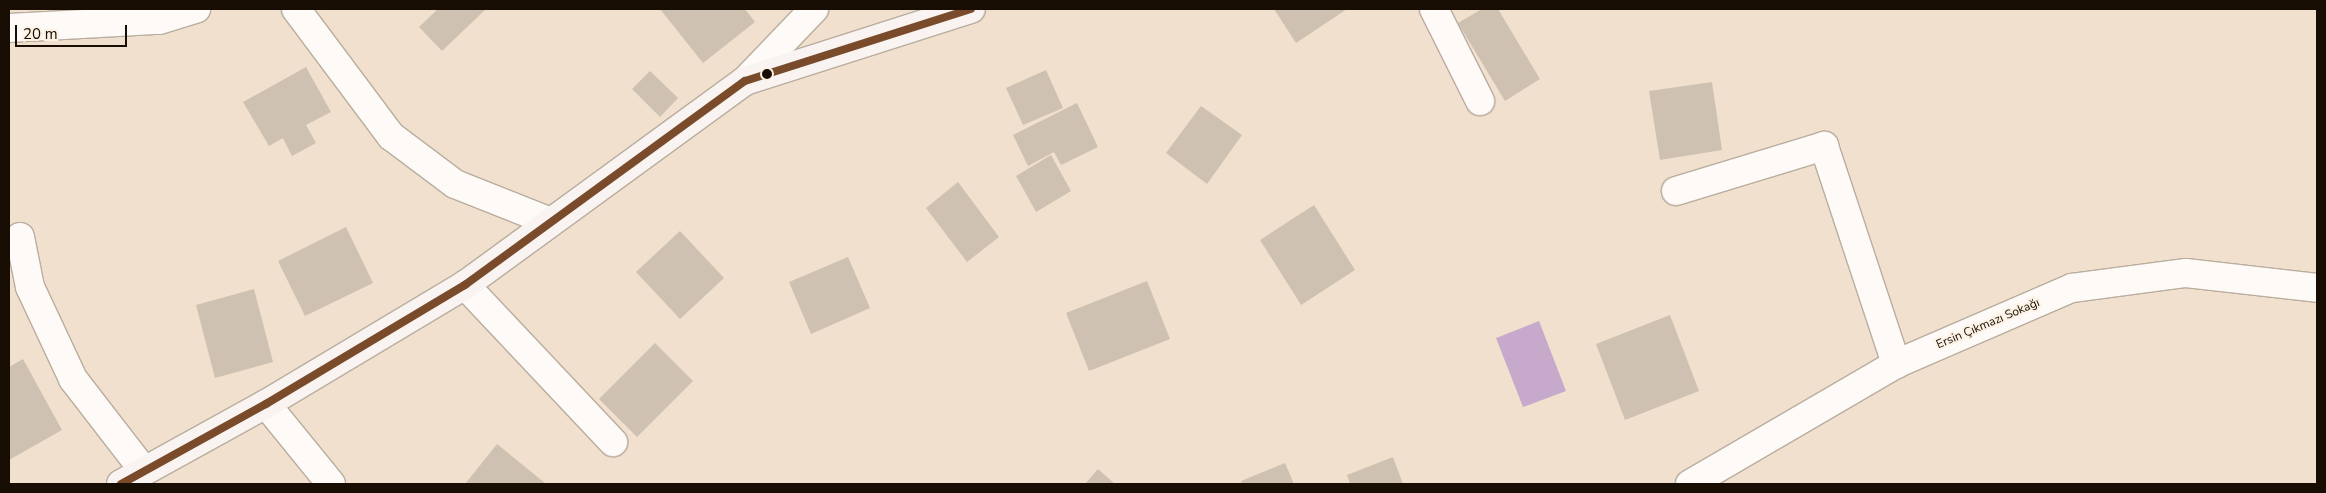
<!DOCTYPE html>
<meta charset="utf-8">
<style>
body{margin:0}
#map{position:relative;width:2326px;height:493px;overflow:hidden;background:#f0e0cd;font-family:"Nunito Sans",sans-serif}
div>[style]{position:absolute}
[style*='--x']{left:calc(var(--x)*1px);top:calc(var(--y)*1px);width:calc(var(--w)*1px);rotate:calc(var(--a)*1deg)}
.water>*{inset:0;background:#c7a9cb}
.building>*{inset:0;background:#cec1b2}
.roads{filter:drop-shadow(1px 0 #b9ad9e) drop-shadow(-1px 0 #b9ad9e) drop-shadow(0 1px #b9ad9e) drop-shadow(0 -1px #b9ad9e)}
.street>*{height:28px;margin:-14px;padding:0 14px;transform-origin:14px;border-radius:14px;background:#fdfaf8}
.secondary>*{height:28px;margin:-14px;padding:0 14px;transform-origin:14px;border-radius:14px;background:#f9f4f2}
.bus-1>*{height:8px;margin:-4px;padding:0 4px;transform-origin:4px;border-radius:4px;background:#7a4b2a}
.dots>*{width:14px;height:14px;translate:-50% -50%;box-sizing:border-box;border:2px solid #fef2e4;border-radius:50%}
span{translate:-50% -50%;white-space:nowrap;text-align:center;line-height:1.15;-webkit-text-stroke:4px #fef2e4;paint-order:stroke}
.street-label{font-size:12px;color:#170d03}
.frame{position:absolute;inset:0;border:10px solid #170d03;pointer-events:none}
.scale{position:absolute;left:15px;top:25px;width:112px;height:22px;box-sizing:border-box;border:2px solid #170d03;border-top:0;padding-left:6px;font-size:15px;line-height:18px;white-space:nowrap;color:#170d03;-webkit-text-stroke:4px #fef2e4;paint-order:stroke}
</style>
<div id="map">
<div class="water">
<i style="clip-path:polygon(1539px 321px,1566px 391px,1523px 407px,1496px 338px)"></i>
</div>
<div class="building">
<i style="clip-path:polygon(438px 9px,486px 9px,442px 51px,419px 27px)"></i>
<i style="clip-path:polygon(660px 9px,745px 9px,755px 22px,703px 63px)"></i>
<i style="clip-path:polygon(1274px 9px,1347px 9px,1296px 43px)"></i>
<i style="clip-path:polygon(1482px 9px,1498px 9px,1540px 79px,1505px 101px,1458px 23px)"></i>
<i style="clip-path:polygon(306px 67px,331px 112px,306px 125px,316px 143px,292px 156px,283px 138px,269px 146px,243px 102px)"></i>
<i style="clip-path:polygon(1046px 70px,1063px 108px,1023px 125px,1006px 88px)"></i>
<i style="clip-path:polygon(650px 71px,678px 98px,660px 117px,632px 89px)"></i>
<i style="clip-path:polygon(1712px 82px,1722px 150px,1660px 160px,1649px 91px)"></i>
<i style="clip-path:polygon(1077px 103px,1098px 147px,1061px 165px,1054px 152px,1028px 166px,1013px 135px)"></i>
<i style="clip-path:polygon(1201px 106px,1242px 135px,1207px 184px,1166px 153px)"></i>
<i style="clip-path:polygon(1051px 155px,1071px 191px,1036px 212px,1016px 176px)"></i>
<i style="clip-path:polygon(958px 182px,999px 237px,967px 262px,926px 208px)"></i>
<i style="clip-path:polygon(1314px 205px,1355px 270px,1301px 305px,1260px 240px)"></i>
<i style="clip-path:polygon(346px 227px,373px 283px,305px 316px,278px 261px)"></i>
<i style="clip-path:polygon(680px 231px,724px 278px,680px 319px,636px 272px)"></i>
<i style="clip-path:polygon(848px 257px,870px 308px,811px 334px,789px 282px)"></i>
<i style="clip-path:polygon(1147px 281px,1170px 339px,1089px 371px,1066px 313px)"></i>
<i style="clip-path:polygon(254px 289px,273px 362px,215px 378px,196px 305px)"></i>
<i style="clip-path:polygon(1670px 315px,1699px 391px,1625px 420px,1596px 344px)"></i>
<i style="clip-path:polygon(655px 343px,693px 381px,637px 437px,599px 399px)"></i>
<i style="clip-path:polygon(23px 359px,62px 430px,9px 460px,9px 367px)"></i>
<i style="clip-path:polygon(497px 444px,545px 483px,544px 484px,465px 484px)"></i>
<i style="clip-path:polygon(1393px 457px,1403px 484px,1350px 484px,1347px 475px)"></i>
<i style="clip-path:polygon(1285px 463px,1294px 484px,1242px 484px,1241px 481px)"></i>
<i style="clip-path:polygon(1098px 469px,1115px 484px,1085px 484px)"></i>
</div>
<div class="roads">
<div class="street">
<i style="--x:296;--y:9;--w:159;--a:53.2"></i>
<i style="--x:391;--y:136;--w:80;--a:36.9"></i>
<i style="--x:455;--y:184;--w:103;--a:21.6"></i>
<i style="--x:1434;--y:9;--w:103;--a:63.4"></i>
<i style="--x:9;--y:28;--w:150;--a:-3.1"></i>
<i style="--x:159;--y:20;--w:39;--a:-17"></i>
<i style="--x:745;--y:81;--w:100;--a:-46.2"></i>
<i style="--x:1676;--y:191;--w:155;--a:-16.9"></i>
<i style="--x:1824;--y:146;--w:230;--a:71.7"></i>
<i style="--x:20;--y:237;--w:51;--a:78.7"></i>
<i style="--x:30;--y:287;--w:102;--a:64.9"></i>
<i style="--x:73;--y:379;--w:116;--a:52.3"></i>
<i style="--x:465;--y:285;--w:216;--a:46.7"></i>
<i style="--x:266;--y:404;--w:103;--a:50.9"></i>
<i style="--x:1690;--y:484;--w:238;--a:-30.2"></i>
<i style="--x:1896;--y:364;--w:192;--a:-23.4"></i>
<i style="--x:2072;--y:288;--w:115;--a:-7.5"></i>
<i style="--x:2186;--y:273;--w:132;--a:6.5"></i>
</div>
<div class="secondary">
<i style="--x:121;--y:484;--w:166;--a:-28.9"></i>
<i style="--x:266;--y:404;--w:232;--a:-30.9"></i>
<i style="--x:465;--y:285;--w:346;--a:-36.1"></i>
<i style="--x:745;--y:81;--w:237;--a:-17.7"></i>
</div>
</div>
<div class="bus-1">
<i style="--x:121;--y:484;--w:166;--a:-28.9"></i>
<i style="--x:266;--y:404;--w:232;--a:-30.9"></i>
<i style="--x:465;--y:285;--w:346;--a:-36.1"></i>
<i style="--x:745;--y:81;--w:237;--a:-17.7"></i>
</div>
<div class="dots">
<i style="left:767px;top:74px;background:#170d03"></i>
</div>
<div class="street-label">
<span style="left:1988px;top:324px;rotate:-23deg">Ersin Çıkmazı Sokağı</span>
</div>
<div class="frame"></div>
<div class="scale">20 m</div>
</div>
